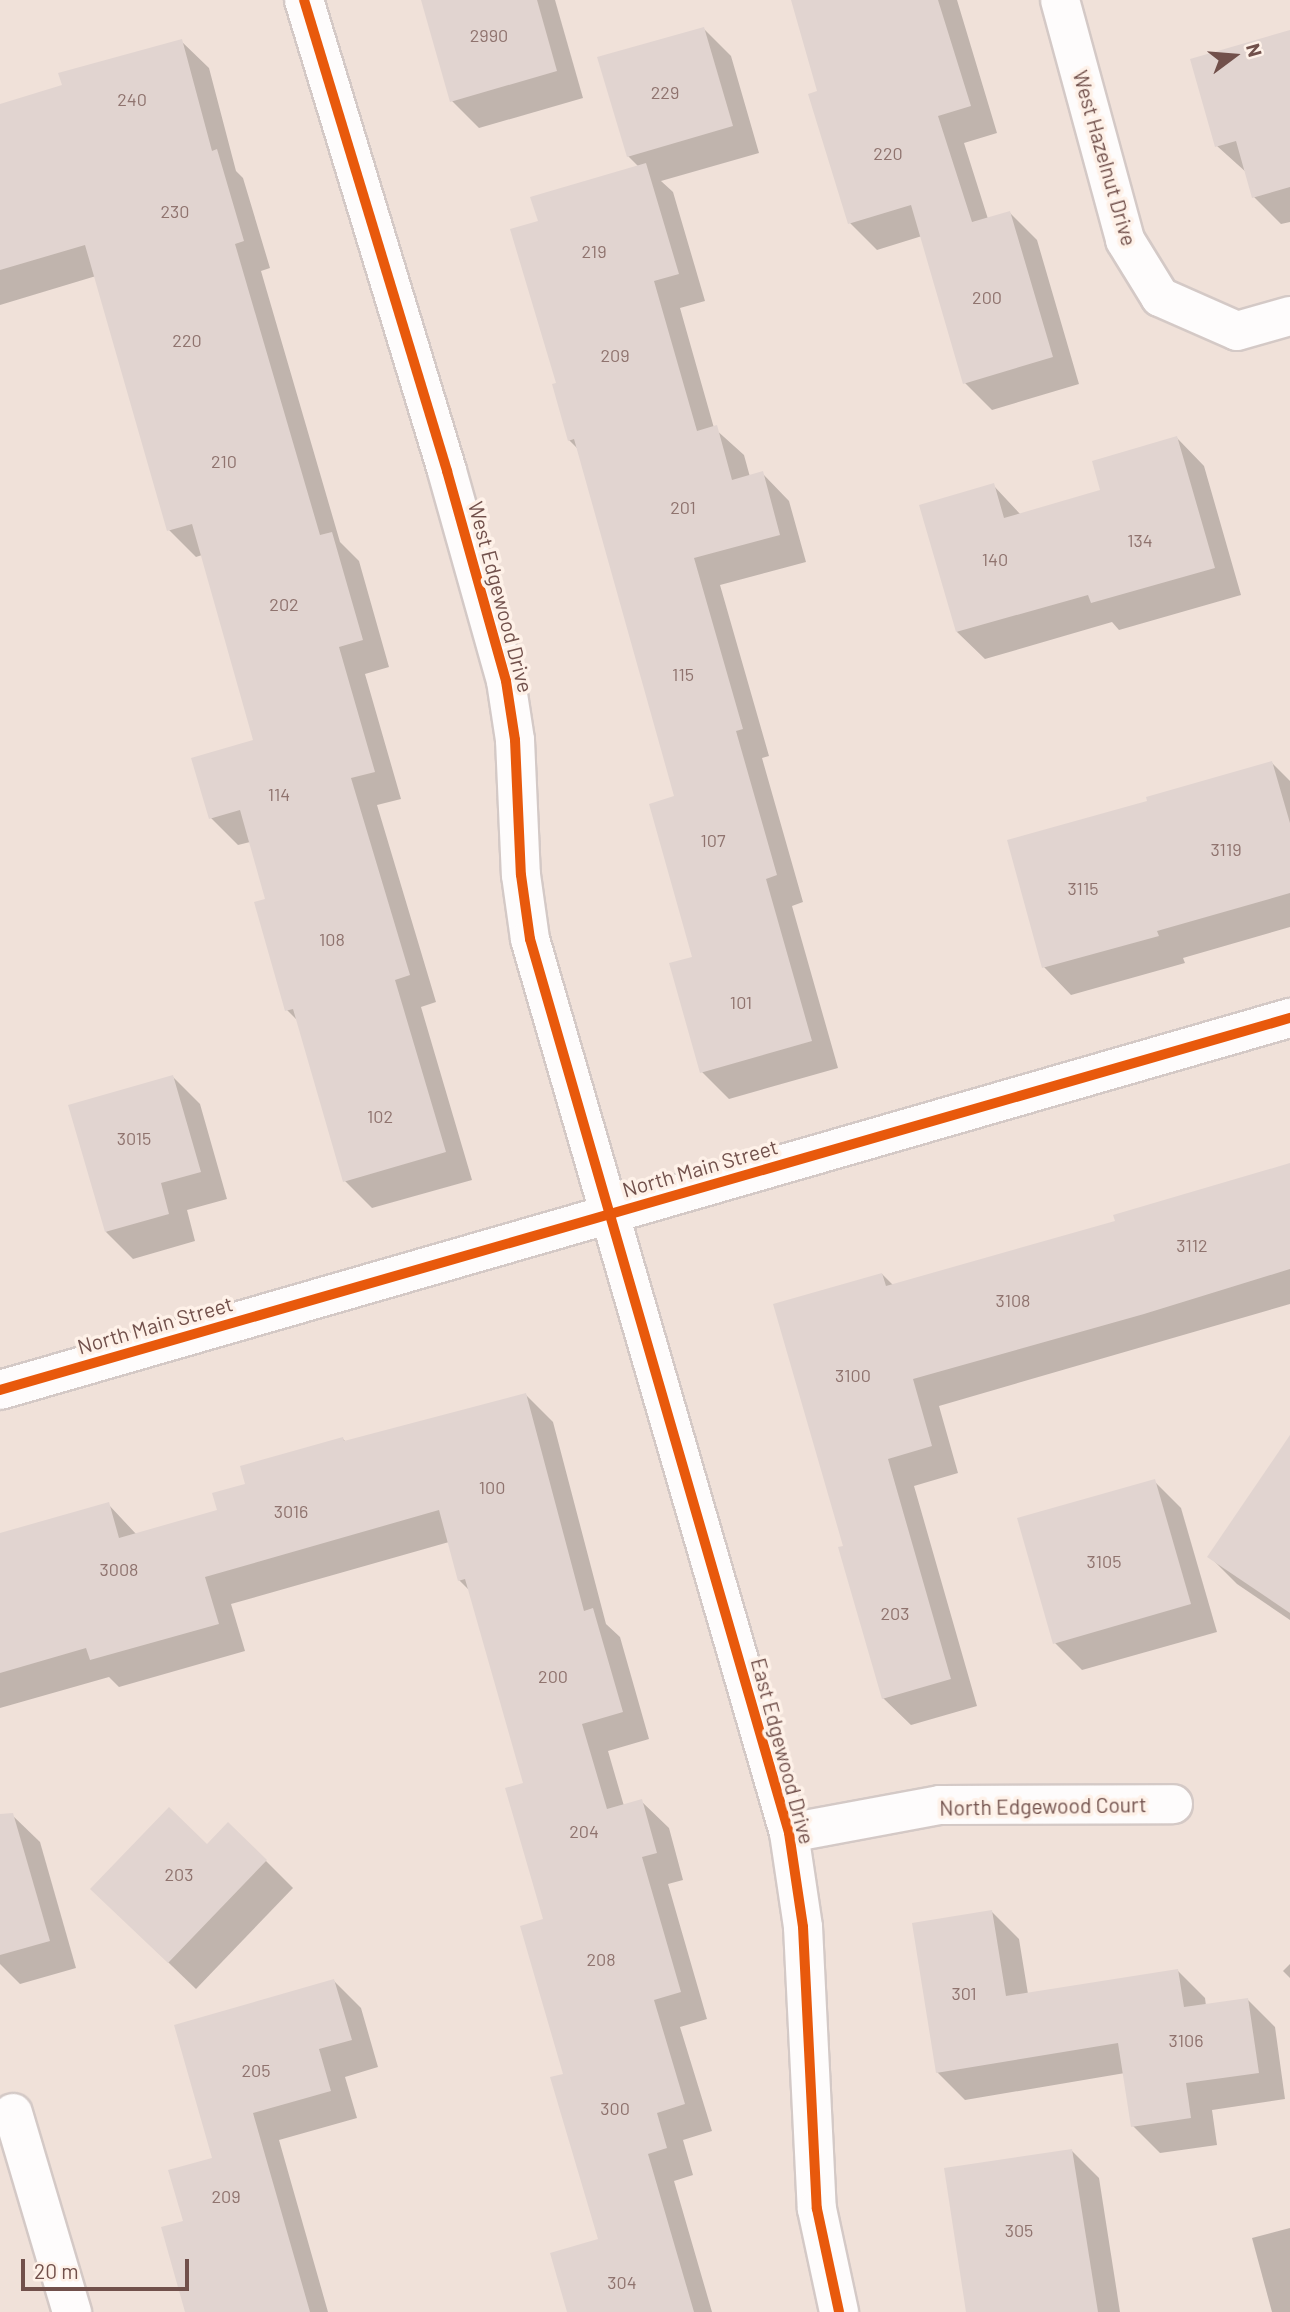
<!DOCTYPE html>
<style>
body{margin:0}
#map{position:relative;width:1290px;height:2312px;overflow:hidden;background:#f5ede9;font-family:Barlow,sans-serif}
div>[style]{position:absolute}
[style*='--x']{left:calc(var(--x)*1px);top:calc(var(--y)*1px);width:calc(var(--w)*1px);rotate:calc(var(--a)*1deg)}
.residential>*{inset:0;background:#f0e1d9}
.shadow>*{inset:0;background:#0003}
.building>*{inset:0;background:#e1d4d0}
.roads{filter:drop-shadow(2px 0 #d4c9c6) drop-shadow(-2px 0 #d4c9c6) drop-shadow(0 2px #d4c9c6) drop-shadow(0 -2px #d4c9c6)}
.street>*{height:38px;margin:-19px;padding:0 19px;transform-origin:19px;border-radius:19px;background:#fefcfc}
.secondary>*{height:38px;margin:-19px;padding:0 19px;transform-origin:19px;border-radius:19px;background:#fefcfc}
.cycleway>*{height:10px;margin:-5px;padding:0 5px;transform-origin:5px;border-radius:5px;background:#e8590c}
span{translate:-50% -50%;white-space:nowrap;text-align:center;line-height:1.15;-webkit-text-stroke:7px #fef1e8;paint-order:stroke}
.number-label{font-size:18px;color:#8f736e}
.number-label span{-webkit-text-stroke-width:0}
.street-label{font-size:21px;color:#71504b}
.north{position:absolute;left:1199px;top:21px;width:70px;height:70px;-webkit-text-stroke:5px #fef1e8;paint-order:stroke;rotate:74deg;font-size:19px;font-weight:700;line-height:28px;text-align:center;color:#71504b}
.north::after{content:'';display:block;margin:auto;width:24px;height:32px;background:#71504b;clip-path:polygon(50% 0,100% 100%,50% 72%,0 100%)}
.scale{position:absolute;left:21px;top:2259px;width:168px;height:32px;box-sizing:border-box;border:4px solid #71504b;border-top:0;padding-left:9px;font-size:21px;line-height:24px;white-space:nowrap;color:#71504b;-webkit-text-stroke:5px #fef1e8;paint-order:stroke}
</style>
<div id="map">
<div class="residential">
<i style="clip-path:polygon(0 0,1290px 0,1290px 2312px,0 2312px)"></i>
</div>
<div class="shadow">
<i style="clip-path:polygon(423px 0,555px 0,583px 98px,479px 128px,452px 101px)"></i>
<i style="clip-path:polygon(793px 0,957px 0,997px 133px,964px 143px,988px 219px,1010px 213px,1037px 240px,1079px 384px,992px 410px,965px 383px,922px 236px,877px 250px,850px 223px,819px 92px)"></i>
<i style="clip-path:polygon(704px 29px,731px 56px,759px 153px,661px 181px,673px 192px,705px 301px,680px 308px,714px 428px,744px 455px,750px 477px,762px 473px,789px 501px,806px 562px,720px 585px,769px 756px,762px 758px,803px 902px,792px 906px,838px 1068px,729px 1099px,702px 1072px,695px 958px,676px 798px,579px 450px,569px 440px,558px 384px,540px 222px,639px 167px,628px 156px)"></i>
<i style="clip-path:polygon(1290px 32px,1290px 222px,1281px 224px,1254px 197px,1247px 173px,1217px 146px)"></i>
<i style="clip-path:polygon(181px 41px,209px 68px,236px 171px,243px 178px,270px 268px,261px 271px,340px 542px,359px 561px,389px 667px,365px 674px,401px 799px,377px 805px,436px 1002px,421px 1007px,472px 1180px,372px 1208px,345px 1181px,299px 1022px,287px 1010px,267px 900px,250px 842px,238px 845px,211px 818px,256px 741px,202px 555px,196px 557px,169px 530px,96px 276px,0 305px,0 106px,64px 86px)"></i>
<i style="clip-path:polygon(1177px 438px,1204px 466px,1241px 595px,1119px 630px,1112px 622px,985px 659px,957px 632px,993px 485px,1021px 515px,1102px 491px)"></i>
<i style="clip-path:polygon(1272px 763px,1290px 781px,1290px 927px,1183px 958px,1185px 963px,1071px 995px,1044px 967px,1150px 802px)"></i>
<i style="clip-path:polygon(173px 1077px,200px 1104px,227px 1199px,187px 1210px,195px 1241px,133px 1259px,106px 1232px)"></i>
<i style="clip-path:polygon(1290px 1165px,1290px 1304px,939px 1406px,958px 1473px,914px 1486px,977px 1706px,911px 1725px,883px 1698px,845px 1547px,882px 1274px,894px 1286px,1117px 1222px)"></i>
<i style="clip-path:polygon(526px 1395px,553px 1422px,606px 1624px,620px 1637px,649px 1739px,608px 1751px,624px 1806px,641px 1801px,669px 1828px,683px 1880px,668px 1884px,707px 2019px,680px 2027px,712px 2131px,683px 2140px,693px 2175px,674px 2181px,712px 2312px,568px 2312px,600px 2240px,565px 2075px,525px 1784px,470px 1591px,459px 1580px,449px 1542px,231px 1604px,245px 1651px,119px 1687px,109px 1677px,0 1708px,0 1568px,108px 1504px,137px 1535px,219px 1511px,247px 1485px,343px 1439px,346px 1442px)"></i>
<i style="clip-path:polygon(1290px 1438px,1290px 1620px,1237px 1584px,1210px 1557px)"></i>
<i style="clip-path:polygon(1154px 1481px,1181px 1508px,1217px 1632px,1082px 1670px,1055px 1643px)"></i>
<i style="clip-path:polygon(12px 1815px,40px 1842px,76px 1968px,20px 1984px,0 1964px,0 1819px)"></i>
<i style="clip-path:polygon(207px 1847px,266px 1861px,293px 1888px,196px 1989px,120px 1916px)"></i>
<i style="clip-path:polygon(992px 1912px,1019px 1939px,1028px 1994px,1178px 1971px,1205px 1998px,1206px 2006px,1247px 1999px,1275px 2027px,1285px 2099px,1212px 2110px,1217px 2145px,1160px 2153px,1133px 2126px,1125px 2073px,965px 2100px,937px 2072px)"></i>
<i style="clip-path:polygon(1290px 1964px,1290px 1978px,1283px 1971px)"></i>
<i style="clip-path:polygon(334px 1981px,361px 2008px,378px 2067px,345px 2077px,357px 2118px,279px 2140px,328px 2312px,205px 2312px,185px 2222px,214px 2159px)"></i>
<i style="clip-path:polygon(1072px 2151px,1099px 2178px,1120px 2312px,969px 2312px)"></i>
<i style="clip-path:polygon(1290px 2228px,1290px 2312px,1272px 2312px,1252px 2238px)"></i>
</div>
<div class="building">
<i style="clip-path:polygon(421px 0,537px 0,557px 71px,450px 102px)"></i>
<i style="clip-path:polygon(791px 0,938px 0,971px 106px,938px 116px,972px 222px,1010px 211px,1053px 357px,963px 384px,911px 205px,848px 224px,808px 94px,817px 91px)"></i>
<i style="clip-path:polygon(704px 27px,733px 126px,627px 157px,597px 57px)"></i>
<i style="clip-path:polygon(1290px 30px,1290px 187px,1252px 198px,1236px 141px,1215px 147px,1190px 59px)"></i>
<i style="clip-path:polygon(182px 39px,212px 151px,217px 149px,244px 241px,235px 244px,320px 535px,332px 532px,363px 640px,339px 647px,375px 772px,351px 778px,410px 975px,395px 980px,446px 1152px,343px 1182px,293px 1009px,285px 1011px,254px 902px,265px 899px,240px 810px,209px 819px,191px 758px,253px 740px,192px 524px,167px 531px,85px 245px,0 270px,0 104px,62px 85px,58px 73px)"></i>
<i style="clip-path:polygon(646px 163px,679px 274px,654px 281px,697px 431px,717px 425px,732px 480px,763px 471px,780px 535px,694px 558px,743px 729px,736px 731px,777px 875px,766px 879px,812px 1041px,700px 1073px,669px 963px,692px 957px,649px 804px,674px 796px,574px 439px,568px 441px,552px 384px,556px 383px,510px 229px,538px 221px,530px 197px)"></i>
<i style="clip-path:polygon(1177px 436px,1215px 568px,1091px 603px,1088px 595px,956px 632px,919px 505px,994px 483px,1004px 518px,1100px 490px,1092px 461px)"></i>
<i style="clip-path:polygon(1272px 761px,1290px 823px,1290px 893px,1157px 931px,1159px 936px,1042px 968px,1007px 840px,1147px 801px,1146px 797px)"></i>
<i style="clip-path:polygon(173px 1075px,201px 1172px,161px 1183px,169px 1214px,105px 1232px,68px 1105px)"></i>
<i style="clip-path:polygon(1290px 1163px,1290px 1269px,1144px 1314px,913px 1379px,932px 1446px,888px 1459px,951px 1679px,882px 1699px,838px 1547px,843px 1546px,773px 1304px,882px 1273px,886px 1286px,1115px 1221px,1113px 1215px)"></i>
<i style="clip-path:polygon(526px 1393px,584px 1611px,593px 1608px,623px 1712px,582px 1724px,607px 1809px,642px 1799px,657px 1853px,642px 1857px,681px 1992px,654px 2000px,685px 2104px,657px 2113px,667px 2148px,648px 2154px,694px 2312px,567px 2312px,550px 2253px,598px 2239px,550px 2077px,563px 2074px,520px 1926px,543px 1919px,505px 1788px,523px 1783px,465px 1579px,458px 1581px,439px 1510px,205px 1577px,219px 1624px,90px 1660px,86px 1648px,0 1673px,0 1533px,109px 1502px,119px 1538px,217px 1510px,212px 1493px,245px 1484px,240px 1466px,343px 1437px,344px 1441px)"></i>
<i style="clip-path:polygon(1290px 1435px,1290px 1613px,1207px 1557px)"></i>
<i style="clip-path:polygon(1155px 1479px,1191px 1604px,1053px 1644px,1017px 1518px)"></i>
<i style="clip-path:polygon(169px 1807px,207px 1844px,228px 1822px,267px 1860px,168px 1963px,90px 1889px)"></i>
<i style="clip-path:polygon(13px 1813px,50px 1941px,0 1955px,0 1814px)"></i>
<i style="clip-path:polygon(992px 1910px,1006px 1996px,1178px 1969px,1184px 2007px,1248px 1998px,1259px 2073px,1186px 2083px,1191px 2118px,1131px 2127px,1118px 2043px,936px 2073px,912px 1923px)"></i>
<i style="clip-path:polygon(334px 1979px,352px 2040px,319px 2049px,331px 2091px,253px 2113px,310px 2312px,185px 2312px,161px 2227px,183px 2221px,168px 2170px,212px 2158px,174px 2025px)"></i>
<i style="clip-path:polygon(1072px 2149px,1098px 2312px,966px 2312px,944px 2168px)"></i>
</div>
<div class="roads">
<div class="street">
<i style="--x:304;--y:0;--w:492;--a:73.1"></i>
<i style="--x:447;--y:471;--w:218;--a:74.3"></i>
<i style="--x:506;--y:681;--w:60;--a:81.3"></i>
<i style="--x:515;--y:740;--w:135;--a:87.5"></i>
<i style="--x:521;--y:875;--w:65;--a:82"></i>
<i style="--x:530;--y:939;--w:931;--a:73.84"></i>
<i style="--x:789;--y:1833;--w:95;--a:81.5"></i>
<i style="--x:803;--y:1927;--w:282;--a:87.2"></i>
<i style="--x:817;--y:2209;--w:105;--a:77.9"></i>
<i style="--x:1060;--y:0;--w:249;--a:74.8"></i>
<i style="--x:1125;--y:240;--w:67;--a:58.4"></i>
<i style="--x:1160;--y:297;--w:84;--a:23.8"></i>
<i style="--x:1237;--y:331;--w:55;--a:-15.8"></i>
<i style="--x:789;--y:1833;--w:154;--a:-10.5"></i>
<i style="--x:940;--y:1805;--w:233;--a:-0.2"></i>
<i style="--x:13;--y:2113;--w:208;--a:73.5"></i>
</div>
<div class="secondary">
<i style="--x:0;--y:1390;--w:1343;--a:-16.09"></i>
</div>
</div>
<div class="cycleway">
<i style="--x:304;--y:0;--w:492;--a:73.1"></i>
<i style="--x:447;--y:471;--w:218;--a:74.3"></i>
<i style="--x:506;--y:681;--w:60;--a:81.3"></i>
<i style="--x:515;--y:740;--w:135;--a:87.5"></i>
<i style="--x:521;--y:875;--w:65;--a:82"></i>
<i style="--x:530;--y:939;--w:931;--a:73.84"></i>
<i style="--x:789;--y:1833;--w:95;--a:81.5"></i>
<i style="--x:803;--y:1927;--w:282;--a:87.2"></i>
<i style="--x:817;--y:2209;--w:105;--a:77.9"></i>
<i style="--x:0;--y:1390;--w:1343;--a:-16.09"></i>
</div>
<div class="number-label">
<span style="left:489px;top:35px">2990</span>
<span style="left:665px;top:92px">229</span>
<span style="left:132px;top:99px">240</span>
<span style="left:888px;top:153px">220</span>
<span style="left:175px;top:211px">230</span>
<span style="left:594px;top:251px">219</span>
<span style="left:987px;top:297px">200</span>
<span style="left:187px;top:340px">220</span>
<span style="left:615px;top:355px">209</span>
<span style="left:224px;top:461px">210</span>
<span style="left:683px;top:507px">201</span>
<span style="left:1140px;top:540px">134</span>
<span style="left:995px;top:559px">140</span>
<span style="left:284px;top:604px">202</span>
<span style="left:683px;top:674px">115</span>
<span style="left:279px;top:794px">114</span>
<span style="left:713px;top:840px">107</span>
<span style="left:1226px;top:849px">3119</span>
<span style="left:1083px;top:888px">3115</span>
<span style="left:332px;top:939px">108</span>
<span style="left:741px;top:1002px">101</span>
<span style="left:380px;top:1116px">102</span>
<span style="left:134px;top:1138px">3015</span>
<span style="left:1192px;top:1245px">3112</span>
<span style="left:1013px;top:1300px">3108</span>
<span style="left:853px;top:1375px">3100</span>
<span style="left:492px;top:1487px">100</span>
<span style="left:291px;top:1511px">3016</span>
<span style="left:1104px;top:1561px">3105</span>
<span style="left:119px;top:1569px">3008</span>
<span style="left:895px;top:1613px">203</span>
<span style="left:553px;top:1676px">200</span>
<span style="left:584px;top:1831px">204</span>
<span style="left:179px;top:1874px">203</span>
<span style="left:601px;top:1959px">208</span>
<span style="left:964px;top:1993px">301</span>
<span style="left:1186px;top:2040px">3106</span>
<span style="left:256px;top:2070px">205</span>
<span style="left:615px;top:2108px">300</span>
<span style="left:226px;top:2196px">209</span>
<span style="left:1019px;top:2230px">305</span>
<span style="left:622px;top:2282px">304</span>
</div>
<div class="street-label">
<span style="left:1105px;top:158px;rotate:74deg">West Hazelnut Drive</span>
<span style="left:501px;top:597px;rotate:75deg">West Edgewood Drive</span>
<span style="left:700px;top:1168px;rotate:-16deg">North Main Street</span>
<span style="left:155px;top:1325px;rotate:-16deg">North Main Street</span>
<span style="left:783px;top:1751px;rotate:75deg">East Edgewood Drive</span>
<span style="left:1043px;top:1806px;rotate:-1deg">North Edgewood Court</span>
</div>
<div class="north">N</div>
<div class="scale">20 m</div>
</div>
